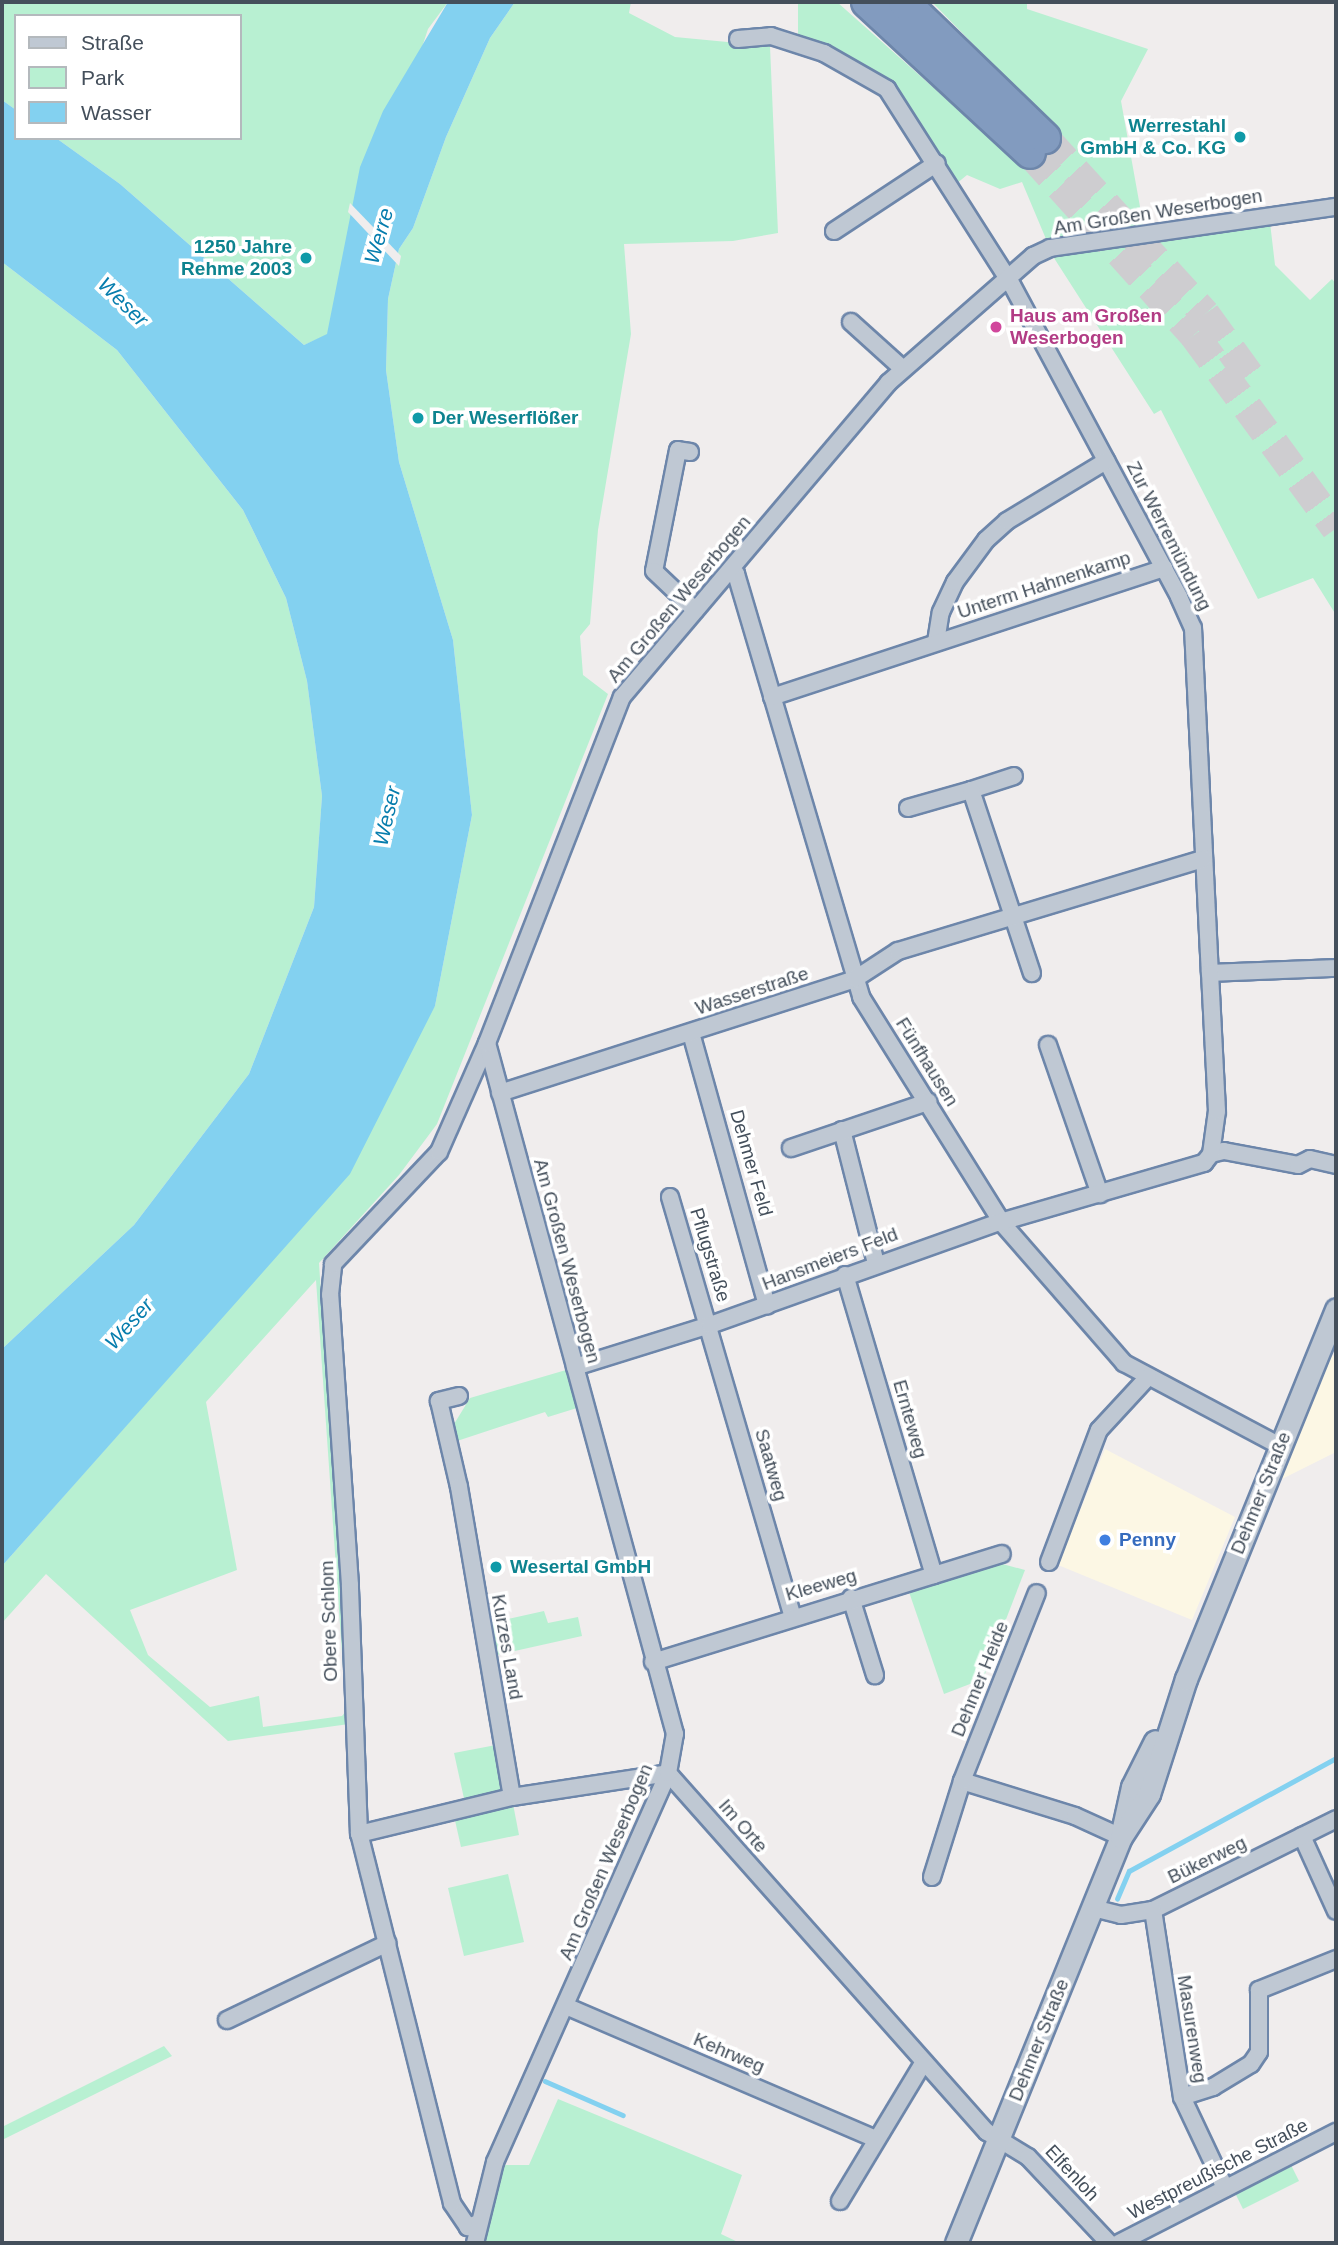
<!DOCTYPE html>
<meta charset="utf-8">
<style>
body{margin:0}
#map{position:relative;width:1338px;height:2245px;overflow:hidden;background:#f0eded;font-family:Arial,sans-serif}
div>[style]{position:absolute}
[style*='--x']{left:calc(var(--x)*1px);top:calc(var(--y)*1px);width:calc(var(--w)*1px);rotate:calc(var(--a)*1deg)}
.commercial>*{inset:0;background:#fcf7e4}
.green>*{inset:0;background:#b8f0d2}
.water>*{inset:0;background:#83d1f0}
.pier>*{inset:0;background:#f0eded}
.stream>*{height:4.5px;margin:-2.25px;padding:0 2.25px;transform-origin:2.25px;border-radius:2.25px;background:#83d1f0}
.motorway-tunnel>*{height:30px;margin-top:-15px;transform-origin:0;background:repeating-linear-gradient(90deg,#cecdd0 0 30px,transparent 0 45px)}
.roads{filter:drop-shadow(2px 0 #6d86aa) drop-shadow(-2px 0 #6d86aa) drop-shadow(0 2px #6d86aa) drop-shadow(0 -2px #6d86aa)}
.minor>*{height:16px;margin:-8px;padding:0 8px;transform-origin:8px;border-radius:8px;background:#bfc8d3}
.tertiary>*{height:21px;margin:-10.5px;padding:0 10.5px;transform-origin:10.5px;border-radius:10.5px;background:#bfc8d3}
.motorway>*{height:30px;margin:-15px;padding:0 15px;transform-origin:15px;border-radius:15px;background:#829bbf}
.dots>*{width:19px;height:19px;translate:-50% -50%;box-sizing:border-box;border:4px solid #fff;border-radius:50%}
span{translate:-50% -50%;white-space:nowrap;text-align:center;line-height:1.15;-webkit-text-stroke:7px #fff;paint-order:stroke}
.culture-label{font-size:19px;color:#0d838f;font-weight:700}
.right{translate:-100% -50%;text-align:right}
.left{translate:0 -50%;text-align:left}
.street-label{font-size:19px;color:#444f5b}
.hotel-label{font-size:19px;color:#b23c85;font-weight:700}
.shop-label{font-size:19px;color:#366cbe;font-weight:700}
.water-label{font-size:21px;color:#067dad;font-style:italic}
.frame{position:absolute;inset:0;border:4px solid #444f5b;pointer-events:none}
.legend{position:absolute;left:14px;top:14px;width:228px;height:126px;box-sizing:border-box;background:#fff;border:2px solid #b4b9bd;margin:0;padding:9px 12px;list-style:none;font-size:21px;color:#444f5b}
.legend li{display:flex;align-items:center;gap:14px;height:35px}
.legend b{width:35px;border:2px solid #b4b9bd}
</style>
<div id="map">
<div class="commercial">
<i style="clip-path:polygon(1321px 1349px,1336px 1357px,1336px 1452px,1266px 1487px)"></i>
<i style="clip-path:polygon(1105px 1449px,1235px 1517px,1192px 1620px,1058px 1565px)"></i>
</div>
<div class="green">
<i style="clip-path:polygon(2px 2px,448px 2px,428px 29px,327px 335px,304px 345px,120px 184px,56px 138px,240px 138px,240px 16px,16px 16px,16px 110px,2px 100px)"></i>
<i style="clip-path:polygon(evenodd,515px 2px,631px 2px,629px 13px,675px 37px,770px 46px,778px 233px,733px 241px,624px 244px,631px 334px,598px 530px,590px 624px,580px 636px,583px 675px,608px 694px,437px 1124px,399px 1175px,319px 1263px,349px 1724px,228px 1741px,46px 1574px,2px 1623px,2px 1566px,184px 1360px,435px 1006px,472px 815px,453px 640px,399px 462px,386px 370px,388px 299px,399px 249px,413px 228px,446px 137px,490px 38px,515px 2px,316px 1280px,346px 1711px,342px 1716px,263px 1727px,259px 1696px,210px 1707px,148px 1655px,130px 1610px,237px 1570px,206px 1402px,316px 1280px)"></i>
<i style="clip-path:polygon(798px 2px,837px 2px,1024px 168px,1060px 133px,932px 2px,1027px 2px,1027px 9px,1148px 49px,1121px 101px,1144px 229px,1269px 214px,1275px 265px,1310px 300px,1332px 279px,1336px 284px,1336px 615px,1313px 578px,1258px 599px,1161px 410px,1154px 414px,1054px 258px,1022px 182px,1000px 189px,967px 175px,956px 184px,885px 77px,832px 48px,798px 37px)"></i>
<i style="clip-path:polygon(2px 262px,117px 350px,243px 510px,286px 598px,307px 681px,322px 796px,314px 907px,249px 1074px,134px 1225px,2px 1349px)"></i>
<i style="clip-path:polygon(566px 1370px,577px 1408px,548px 1417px,545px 1412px,454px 1442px,451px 1429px,470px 1398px)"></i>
<i style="clip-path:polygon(995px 1562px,1025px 1570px,983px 1679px,944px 1694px,908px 1589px)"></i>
<i style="clip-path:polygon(544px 1611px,548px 1623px,578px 1617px,582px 1636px,492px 1656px,485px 1624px)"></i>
<i style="clip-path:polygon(496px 1745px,504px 1788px,498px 1796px,465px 1803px,454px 1753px)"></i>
<i style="clip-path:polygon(513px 1804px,519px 1835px,461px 1847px,454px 1816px)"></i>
<i style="clip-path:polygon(508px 1874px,524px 1942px,464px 1956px,448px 1888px)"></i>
<i style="clip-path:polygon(164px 2046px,172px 2056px,2px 2140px,2px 2127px)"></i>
<i style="clip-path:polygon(558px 2099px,742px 2175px,721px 2234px,740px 2243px,483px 2243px,482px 2226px,498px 2165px,529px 2165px)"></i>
<i style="clip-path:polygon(1291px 2165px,1299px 2181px,1243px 2209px,1235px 2193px)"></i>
</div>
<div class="water">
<i style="clip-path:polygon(448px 2px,515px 2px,490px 38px,446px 137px,413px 228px,399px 249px,388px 299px,386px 370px,399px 462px,453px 640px,472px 815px,435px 1006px,350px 1174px,2px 1566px,2px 1349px,134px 1225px,249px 1074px,314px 907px,322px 796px,307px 681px,286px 598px,243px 510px,117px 350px,2px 262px,2px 100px,16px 110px,16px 138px,56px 138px,120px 184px,304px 345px,327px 334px,360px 167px,383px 111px)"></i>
</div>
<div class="pier">
<i style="clip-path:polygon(350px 203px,401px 256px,399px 266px,348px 212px)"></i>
</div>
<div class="stream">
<i style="--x:1117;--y:1899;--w:30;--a:-67"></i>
<i style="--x:1129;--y:1871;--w:236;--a:-28.6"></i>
<i style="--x:545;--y:2081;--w:85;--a:23.6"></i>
</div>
<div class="motorway-tunnel">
<i style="--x:1045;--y:138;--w:238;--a:47.7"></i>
<i style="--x:1205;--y:314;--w:84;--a:54.2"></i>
<i style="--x:1030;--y:153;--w:245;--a:48"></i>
<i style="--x:1194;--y:335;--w:240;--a:53.7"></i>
</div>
<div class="roads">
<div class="minor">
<i style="--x:738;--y:39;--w:33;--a:-5"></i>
<i style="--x:771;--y:36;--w:56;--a:17.8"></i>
<i style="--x:824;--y:53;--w:73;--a:29.7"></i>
<i style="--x:887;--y:89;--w:232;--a:57.5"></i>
<i style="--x:1012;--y:285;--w:354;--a:61.8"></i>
<i style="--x:1179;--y:597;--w:34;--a:66"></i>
<i style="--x:1193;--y:628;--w:345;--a:87.2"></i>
<i style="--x:1210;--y:973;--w:126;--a:-2.3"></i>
<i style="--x:834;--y:231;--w:123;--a:-33.4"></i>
<i style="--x:851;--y:322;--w:70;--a:42.1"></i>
<i style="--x:690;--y:452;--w:12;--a:-171"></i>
<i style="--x:678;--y:450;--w:123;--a:101.2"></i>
<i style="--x:654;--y:571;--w:57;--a:43.6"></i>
<i style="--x:730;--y:571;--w:7;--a:27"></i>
<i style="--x:736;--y:574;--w:441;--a:73.5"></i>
<i style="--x:861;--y:997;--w:266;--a:58"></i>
<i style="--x:1002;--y:1223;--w:186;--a:48.9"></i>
<i style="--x:1124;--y:1363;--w:177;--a:28"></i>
<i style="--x:936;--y:642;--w:30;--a:-81"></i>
<i style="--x:941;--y:612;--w:33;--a:-65"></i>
<i style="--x:955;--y:582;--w:52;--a:-53.6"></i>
<i style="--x:986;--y:540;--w:28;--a:-42"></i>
<i style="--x:1007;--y:521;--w:116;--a:-31.2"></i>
<i style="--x:772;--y:697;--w:413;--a:-18.2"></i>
<i style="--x:971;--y:790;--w:45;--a:-18"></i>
<i style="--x:908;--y:808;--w:66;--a:-15.9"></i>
<i style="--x:971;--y:790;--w:193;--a:71.6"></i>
<i style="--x:691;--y:1033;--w:283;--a:74.4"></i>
<i style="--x:1048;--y:1045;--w:158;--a:70.8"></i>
<i style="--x:500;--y:1093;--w:373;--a:-17.8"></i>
<i style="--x:855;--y:979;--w:51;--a:-33.1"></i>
<i style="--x:898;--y:951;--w:319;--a:-16.8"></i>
<i style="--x:842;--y:1130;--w:137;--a:75.7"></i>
<i style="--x:791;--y:1148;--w:145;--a:-18.6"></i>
<i style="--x:1211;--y:1154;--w:13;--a:-13"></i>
<i style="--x:1224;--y:1151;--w:75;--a:10.7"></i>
<i style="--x:1298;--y:1165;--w:13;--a:-27"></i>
<i style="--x:1310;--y:1159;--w:27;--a:13"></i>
<i style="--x:670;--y:1197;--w:435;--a:73.7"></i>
<i style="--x:845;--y:1275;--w:313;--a:73.5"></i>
<i style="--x:575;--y:1367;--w:141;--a:-17.3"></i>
<i style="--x:710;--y:1325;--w:305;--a:-19.6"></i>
<i style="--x:997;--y:1223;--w:216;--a:-16.2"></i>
<i style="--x:1204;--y:1163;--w:11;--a:-52"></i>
<i style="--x:1211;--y:1154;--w:43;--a:-82.1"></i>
<i style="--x:1217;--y:1111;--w:138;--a:-92.9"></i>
<i style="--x:459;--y:1396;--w:21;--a:166"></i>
<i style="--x:439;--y:1401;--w:88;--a:76.9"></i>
<i style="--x:459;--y:1487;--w:314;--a:80.3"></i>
<i style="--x:1049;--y:1562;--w:141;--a:-69.3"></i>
<i style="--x:1099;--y:1430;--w:72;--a:-47.2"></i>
<i style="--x:851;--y:1598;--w:81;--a:72.7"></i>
<i style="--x:653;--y:1662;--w:365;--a:-17.2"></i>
<i style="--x:962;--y:1781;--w:118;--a:17.2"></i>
<i style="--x:1075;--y:1816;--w:51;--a:24.5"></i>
<i style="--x:359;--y:1834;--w:157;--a:-13.6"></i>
<i style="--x:512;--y:1797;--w:158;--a:-8.7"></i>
<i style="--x:668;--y:1773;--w:480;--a:48.4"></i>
<i style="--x:987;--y:2132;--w:48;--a:31.4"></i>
<i style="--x:1028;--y:2157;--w:118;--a:46.7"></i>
<i style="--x:1302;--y:1836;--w:82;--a:65.6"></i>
<i style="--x:932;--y:1877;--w:101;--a:-72.6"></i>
<i style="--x:962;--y:1781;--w:202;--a:-68.3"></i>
<i style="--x:1093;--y:1908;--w:29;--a:14"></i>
<i style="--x:1121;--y:1915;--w:32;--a:-9"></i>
<i style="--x:1153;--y:1910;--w:204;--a:-26.4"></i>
<i style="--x:1153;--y:1910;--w:189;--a:81.2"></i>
<i style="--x:1182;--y:2097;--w:101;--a:64.7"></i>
<i style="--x:568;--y:2007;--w:332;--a:23.2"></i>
<i style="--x:227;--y:2020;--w:178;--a:-25.6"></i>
<i style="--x:1182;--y:2097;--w:33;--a:-18"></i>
<i style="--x:1213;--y:2087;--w:44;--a:-31.2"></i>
<i style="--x:1251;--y:2064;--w:14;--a:-56"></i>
<i style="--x:1259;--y:2052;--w:62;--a:-90"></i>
<i style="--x:1259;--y:1990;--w:83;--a:-21.9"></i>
<i style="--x:840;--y:2201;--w:162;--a:-58.9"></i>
<i style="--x:476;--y:2224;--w:9;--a:159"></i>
<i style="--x:468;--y:2227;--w:29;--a:-124"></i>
<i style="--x:452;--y:2203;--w:381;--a:-104.1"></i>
<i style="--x:359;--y:1834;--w:249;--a:-92.1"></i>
<i style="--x:350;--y:1585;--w:291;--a:-93.9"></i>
<i style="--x:330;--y:1295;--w:31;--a:-84"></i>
<i style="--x:333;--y:1264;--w:154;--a:-46.6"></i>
<i style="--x:439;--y:1152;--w:119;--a:-66.2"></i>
<i style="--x:475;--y:2243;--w:83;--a:-76.1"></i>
<i style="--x:495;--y:2162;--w:426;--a:-66"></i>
<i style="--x:668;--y:1773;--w:40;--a:-80"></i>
<i style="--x:675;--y:1734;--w:716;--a:-105.22"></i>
<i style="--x:487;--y:1043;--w:371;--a:-68.7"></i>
<i style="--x:622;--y:697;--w:412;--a:-49.7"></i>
<i style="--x:888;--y:383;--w:193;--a:-41.2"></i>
<i style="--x:1033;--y:256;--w:19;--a:-25"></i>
<i style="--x:1050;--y:248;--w:289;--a:-8.2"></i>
<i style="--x:1119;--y:2243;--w:244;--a:-27.1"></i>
</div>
<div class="tertiary">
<i style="--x:1122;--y:1832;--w:46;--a:-77.5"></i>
<i style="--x:1132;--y:1787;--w:51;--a:-63.4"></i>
<i style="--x:956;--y:2243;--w:438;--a:-67.9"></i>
<i style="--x:1121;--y:1837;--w:51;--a:-56.9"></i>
<i style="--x:1149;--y:1794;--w:121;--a:-72.2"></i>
<i style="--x:1186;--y:1679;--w:399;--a:-67.9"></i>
</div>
<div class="motorway">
<i style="--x:867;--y:2;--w:222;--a:42.8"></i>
<i style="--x:904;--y:2;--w:196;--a:44"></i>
</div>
</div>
<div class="dots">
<i style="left:1240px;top:137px;background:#0f9aa8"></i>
<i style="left:306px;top:258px;background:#0f9aa8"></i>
<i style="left:996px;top:327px;background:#d1479c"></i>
<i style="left:418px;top:418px;background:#0f9aa8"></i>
<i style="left:1105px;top:1540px;background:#3f7fe0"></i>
<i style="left:496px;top:1567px;background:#0f9aa8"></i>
</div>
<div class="culture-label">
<span class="right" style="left:1226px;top:137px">Werrestahl<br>GmbH &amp; Co. KG</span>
<span class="right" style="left:292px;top:258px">1250 Jahre<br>Rehme 2003</span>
<span class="left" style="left:432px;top:418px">Der Weserflößer</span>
<span class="left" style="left:510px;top:1567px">Wesertal GmbH</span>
</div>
<div class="street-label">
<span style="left:1158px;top:212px;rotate:-9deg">Am Großen Weserbogen</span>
<span style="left:1169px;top:536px;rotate:63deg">Zur Werremündung</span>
<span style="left:1044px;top:585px;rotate:-18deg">Unterm Hahnenkamp</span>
<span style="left:679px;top:599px;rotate:-50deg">Am Großen Weserbogen</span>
<span style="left:752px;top:991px;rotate:-18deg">Wasserstraße</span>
<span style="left:927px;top:1062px;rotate:58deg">Fünfhausen</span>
<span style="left:751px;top:1163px;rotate:74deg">Dehmer Feld</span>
<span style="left:710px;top:1255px;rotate:73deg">Pflugstraße</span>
<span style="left:830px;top:1259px;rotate:-21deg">Hansmeiers Feld</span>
<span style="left:567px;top:1261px;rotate:75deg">Am Großen Weserbogen</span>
<span style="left:910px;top:1419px;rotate:74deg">Ernteweg</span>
<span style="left:771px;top:1465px;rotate:74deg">Saatweg</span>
<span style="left:1261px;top:1493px;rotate:-68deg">Dehmer Straße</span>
<span style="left:821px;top:1585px;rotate:-16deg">Kleeweg</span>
<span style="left:329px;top:1621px;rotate:-92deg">Obere Schlom</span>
<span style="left:507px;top:1647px;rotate:80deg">Kurzes Land</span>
<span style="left:980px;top:1679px;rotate:-68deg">Dehmer Heide</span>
<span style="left:743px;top:1826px;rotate:49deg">Im Orte</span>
<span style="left:1207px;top:1860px;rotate:-26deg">Bükerweg</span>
<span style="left:606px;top:1862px;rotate:-67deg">Am Großen Weserbogen</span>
<span style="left:1192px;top:2029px;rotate:81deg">Masurenweg</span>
<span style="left:1039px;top:2040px;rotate:-68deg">Dehmer Straße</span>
<span style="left:729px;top:2053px;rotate:23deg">Kehrweg</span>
<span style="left:1218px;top:2169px;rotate:-27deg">Westpreußische Straße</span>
<span style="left:1072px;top:2173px;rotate:47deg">Elfenloh</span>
</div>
<div class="hotel-label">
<span class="left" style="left:1010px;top:327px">Haus am Großen<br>Weserbogen</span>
</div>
<div class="shop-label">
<span class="left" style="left:1119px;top:1540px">Penny</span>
</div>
<div class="water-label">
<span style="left:379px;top:236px;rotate:-74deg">Werre</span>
<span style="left:123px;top:302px;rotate:44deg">Weser</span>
<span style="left:387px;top:816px;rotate:-77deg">Weser</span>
<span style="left:129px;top:1324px;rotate:-48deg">Weser</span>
</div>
<div class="frame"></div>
<ul class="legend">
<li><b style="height:9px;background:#bfc8d3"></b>Straße</li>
<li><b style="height:19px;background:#b8f0d2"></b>Park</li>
<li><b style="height:19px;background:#83d1f0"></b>Wasser</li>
</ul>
</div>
